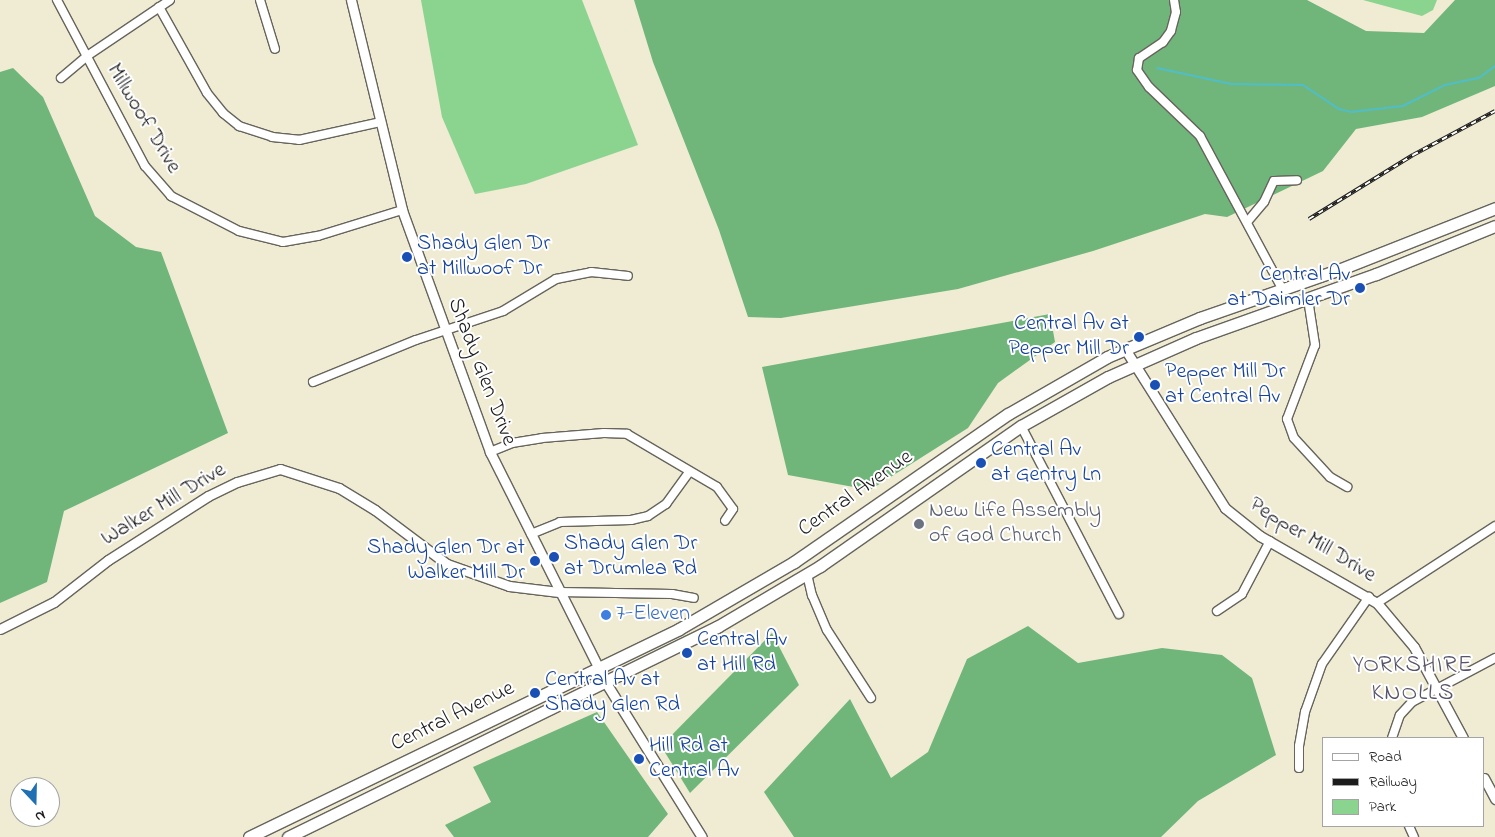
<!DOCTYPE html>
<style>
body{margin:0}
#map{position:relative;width:1495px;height:837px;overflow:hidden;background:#f0ebd3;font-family:"Indie Flower",sans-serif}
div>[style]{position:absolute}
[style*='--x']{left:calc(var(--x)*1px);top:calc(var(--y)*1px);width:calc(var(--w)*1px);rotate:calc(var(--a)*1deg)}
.green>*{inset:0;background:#8bd48f}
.forest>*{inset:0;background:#70b67a}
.stream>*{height:2px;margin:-1px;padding:0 1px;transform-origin:1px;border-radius:1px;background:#50bec8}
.roads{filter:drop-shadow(1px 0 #66645c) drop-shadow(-1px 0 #66645c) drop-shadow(0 1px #66645c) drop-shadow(0 -1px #66645c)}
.minor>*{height:8px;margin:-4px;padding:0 4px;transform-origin:4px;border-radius:4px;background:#fff}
.tertiary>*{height:9px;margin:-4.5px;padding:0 4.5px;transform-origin:4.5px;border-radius:4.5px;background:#fff}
.primary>*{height:11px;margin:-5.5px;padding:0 5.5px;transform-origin:5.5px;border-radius:5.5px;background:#fff}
.rail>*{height:4px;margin-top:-2px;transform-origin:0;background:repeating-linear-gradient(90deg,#fff 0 5.5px,#1c1c1c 0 11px);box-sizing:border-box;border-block:1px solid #1c1c1c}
.dots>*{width:14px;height:14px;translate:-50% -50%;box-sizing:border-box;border:2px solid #fff;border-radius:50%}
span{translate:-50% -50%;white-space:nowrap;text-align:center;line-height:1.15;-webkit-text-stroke:4px #fff;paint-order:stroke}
.street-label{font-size:22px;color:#1c1c1c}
.transit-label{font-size:22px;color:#164399}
.left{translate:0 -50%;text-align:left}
.right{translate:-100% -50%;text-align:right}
.worship-label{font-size:22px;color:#5b616d}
.shop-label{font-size:22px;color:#366cbe}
.neighbourhood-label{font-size:24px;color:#585368;letter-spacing:1px}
.legend{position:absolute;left:1322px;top:737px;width:162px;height:90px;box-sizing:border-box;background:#fff;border:1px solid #a4a4a4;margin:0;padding:6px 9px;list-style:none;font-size:15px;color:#1c1c1c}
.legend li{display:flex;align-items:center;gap:10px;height:25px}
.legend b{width:25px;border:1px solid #a4a4a4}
.north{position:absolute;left:10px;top:777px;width:50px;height:50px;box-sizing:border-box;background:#fff;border:1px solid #a4a4a4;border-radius:50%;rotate:159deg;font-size:14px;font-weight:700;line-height:20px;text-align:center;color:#1c1c1c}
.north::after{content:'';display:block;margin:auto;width:18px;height:22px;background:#1f6fb2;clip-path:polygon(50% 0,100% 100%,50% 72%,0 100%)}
</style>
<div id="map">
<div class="green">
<i style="clip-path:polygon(421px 0,582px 0,638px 145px,526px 184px,475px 194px,442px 117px)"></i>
<i style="clip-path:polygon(1363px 0,1437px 0,1433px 10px,1422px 16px)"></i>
</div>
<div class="forest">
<i style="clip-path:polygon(634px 0,1307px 0,1366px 31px,1424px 33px,1455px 0,1495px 0,1495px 86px,1422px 117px,1356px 129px,1323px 171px,1227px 217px,1205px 214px,1093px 251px,958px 289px,781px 318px,748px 317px,719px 230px,653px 62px)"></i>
<i style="clip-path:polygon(13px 68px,43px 97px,95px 216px,136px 247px,161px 252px,228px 433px,64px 511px,47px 582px,0 603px,0 72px)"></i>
<i style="clip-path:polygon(1050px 314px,1055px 342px,998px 383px,968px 428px,870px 490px,788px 475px,762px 367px)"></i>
<i style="clip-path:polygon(1028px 626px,1078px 663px,1162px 648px,1222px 655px,1252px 678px,1276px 755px,1198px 801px,1161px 837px,794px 837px,764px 792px,850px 699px,891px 778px,928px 752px,967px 659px)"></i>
<i style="clip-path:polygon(772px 633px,799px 685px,690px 793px,661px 746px)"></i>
<i style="clip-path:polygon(597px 712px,668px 814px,648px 837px,454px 837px,445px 825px,491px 802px,473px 767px)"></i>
</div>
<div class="stream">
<i style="--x:1157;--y:68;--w:76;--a:12.2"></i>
<i style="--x:1231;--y:84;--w:72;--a:0.8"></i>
<i style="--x:1303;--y:85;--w:43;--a:33.7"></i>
<i style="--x:1339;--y:109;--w:12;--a:14"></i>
<i style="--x:1351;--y:112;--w:52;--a:-6.6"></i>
<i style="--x:1403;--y:106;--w:47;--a:-26.6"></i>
<i style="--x:1445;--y:85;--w:35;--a:-12"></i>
<i style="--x:1479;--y:78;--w:20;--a:-37"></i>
</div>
<div class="roads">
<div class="minor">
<i style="--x:57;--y:0;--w:188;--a:62.1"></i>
<i style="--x:145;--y:166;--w:40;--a:49"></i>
<i style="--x:171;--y:196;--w:76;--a:27.2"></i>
<i style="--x:239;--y:231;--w:45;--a:14"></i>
<i style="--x:283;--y:242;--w:36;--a:-10"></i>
<i style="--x:318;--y:236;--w:88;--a:-17.2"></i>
<i style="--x:260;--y:0;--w:51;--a:73"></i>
<i style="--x:1174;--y:0;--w:12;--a:81"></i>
<i style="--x:1176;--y:12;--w:20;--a:105"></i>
<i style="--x:1171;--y:31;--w:14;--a:126"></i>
<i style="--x:1163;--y:42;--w:29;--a:146"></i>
<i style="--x:1139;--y:58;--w:12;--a:99"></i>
<i style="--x:1137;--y:70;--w:21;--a:55"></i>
<i style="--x:1149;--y:87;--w:71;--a:43.9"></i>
<i style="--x:1200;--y:136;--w:175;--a:61.7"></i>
<i style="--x:159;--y:7;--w:98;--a:60.8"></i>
<i style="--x:207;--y:93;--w:26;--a:51"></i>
<i style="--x:223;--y:113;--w:21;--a:39"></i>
<i style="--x:239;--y:126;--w:35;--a:18"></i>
<i style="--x:272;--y:137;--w:27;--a:6"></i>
<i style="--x:299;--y:140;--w:83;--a:-12.5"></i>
<i style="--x:61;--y:78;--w:34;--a:-40"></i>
<i style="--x:87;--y:56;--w:100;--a:-34"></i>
<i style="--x:1248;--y:221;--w:25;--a:-50"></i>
<i style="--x:1264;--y:202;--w:23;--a:-65"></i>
<i style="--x:1274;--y:181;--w:23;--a:-2"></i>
<i style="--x:1308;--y:299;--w:47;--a:81.3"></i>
<i style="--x:1315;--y:345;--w:79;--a:110.7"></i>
<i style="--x:1287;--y:419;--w:20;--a:70"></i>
<i style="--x:1294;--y:438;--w:53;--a:47.3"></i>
<i style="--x:1330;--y:477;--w:20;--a:30"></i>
<i style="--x:313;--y:382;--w:111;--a:-22.2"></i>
<i style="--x:416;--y:340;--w:92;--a:-18.4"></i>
<i style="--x:503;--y:311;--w:62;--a:-31.1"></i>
<i style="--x:556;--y:279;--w:36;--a:-11"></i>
<i style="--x:591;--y:272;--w:37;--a:6"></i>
<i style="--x:1021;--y:426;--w:212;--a:62.5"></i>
<i style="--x:490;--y:452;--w:24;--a:-22"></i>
<i style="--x:512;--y:443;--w:30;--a:-9"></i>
<i style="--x:542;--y:438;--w:62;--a:-4.6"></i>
<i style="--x:604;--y:433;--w:23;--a:2"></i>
<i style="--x:627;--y:434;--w:104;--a:30.5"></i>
<i style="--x:717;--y:487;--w:27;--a:54"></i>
<i style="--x:733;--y:509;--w:14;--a:124"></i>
<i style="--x:531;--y:534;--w:31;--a:-22"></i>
<i style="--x:560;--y:522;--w:71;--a:-1.6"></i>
<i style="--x:631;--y:520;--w:17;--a:-13"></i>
<i style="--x:648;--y:516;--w:22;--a:-34"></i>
<i style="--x:666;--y:504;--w:39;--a:-54"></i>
<i style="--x:807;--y:574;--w:22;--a:77"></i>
<i style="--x:812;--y:595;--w:38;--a:67"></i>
<i style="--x:827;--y:630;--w:81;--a:57.1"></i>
<i style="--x:559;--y:592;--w:113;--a:1"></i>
<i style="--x:672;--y:594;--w:22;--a:10"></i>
<i style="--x:1377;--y:603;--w:141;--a:-33.1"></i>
<i style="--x:1217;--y:611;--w:30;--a:-34"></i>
<i style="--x:1242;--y:594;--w:60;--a:-62.2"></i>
<i style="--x:1392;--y:738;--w:24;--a:-71"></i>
<i style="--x:1400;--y:715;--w:18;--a:-47"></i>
<i style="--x:1412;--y:702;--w:94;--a:-27.9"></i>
<i style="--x:1299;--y:768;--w:22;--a:-90"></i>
<i style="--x:1299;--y:746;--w:35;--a:-80"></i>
<i style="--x:1305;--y:712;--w:51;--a:-70.5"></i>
<i style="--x:1322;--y:664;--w:82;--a:-55"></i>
<i style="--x:1409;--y:826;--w:12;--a:66"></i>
</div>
<div class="tertiary">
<i style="--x:351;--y:0;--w:216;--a:76.3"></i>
<i style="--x:402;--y:210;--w:258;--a:70"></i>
<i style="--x:490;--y:452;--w:258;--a:63.3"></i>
<i style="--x:606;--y:683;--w:181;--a:58.1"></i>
<i style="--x:1125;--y:349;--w:188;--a:57.8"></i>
<i style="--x:1225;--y:508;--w:45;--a:38.7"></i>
<i style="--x:1260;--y:536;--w:135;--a:29.8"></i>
<i style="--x:1377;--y:603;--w:57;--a:49.9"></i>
<i style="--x:1414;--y:647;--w:103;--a:61.7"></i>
<i style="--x:0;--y:629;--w:60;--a:-26.6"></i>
<i style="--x:54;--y:602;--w:68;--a:-37.9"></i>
<i style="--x:108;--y:560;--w:119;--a:-32.6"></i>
<i style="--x:208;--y:496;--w:32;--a:-26"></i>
<i style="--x:237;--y:482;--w:45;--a:-16.8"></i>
<i style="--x:280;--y:469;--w:62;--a:17.9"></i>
<i style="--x:339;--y:488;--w:42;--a:31.4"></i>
<i style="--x:375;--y:510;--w:90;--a:36.9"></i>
<i style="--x:447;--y:564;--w:66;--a:19.5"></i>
<i style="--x:509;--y:586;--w:50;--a:6.8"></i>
<i style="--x:1484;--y:778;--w:24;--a:62"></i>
</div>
<div class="primary">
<i style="--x:249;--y:837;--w:478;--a:-25.8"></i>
<i style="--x:679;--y:629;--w:133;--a:-30.2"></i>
<i style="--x:794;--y:562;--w:260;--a:-34.7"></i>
<i style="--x:1008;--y:414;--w:114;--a:-29.9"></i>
<i style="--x:1107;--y:357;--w:101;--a:-22.8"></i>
<i style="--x:1200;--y:318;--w:146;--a:-19.2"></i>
<i style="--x:1338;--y:270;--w:169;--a:-21.5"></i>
<i style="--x:288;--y:837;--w:478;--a:-26.1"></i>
<i style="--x:717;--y:627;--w:120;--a:-30.6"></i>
<i style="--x:820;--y:566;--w:245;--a:-34.9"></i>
<i style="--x:1021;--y:426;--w:100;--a:-29.4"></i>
<i style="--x:1108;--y:377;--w:96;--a:-23.9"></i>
<i style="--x:1196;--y:338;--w:191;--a:-19.6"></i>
<i style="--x:1376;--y:274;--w:128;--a:-22"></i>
</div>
</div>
<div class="rail">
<i style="--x:1309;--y:219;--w:122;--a:-31.6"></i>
<i style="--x:1413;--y:155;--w:93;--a:-28.2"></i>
</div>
<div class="dots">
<i style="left:407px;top:257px;background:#1a4fb4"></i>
<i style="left:1360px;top:288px;background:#1a4fb4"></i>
<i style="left:1139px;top:337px;background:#1a4fb4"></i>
<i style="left:1155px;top:385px;background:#1a4fb4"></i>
<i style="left:981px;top:463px;background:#1a4fb4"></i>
<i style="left:919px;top:524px;background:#6b7280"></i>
<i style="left:554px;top:557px;background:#1a4fb4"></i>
<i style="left:535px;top:561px;background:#1a4fb4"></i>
<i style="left:606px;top:615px;background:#3f7fe0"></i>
<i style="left:687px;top:653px;background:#1a4fb4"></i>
<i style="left:535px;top:693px;background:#1a4fb4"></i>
<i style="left:639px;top:759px;background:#1a4fb4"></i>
</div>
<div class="street-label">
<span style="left:143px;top:119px;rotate:59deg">Millwoof Drive</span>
<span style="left:481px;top:372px;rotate:69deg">Shady Glen Drive</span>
<span style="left:856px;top:494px;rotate:-35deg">Central Avenue</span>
<span style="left:164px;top:505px;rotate:-31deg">Walker Mill Drive</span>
<span style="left:1312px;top:541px;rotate:31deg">Pepper Mill Drive</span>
<span style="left:453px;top:717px;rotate:-26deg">Central Avenue</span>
</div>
<div class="transit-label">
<span class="left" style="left:417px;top:257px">Shady Glen Dr<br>at Millwoof Dr</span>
<span class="right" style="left:1350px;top:288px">Central Av<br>at Daimler Dr</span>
<span class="right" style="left:1129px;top:337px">Central Av at<br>Pepper Mill Dr</span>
<span class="left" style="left:1165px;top:385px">Pepper Mill Dr<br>at Central Av</span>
<span class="left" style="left:991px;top:463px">Central Av<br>at Gentry Ln</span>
<span class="left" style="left:564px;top:557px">Shady Glen Dr<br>at Drumlea Rd</span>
<span class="right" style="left:525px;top:561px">Shady Glen Dr at<br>Walker Mill Dr</span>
<span class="left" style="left:697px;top:653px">Central Av<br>at Hill Rd</span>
<span class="left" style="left:545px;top:693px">Central Av at<br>Shady Glen Rd</span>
<span class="left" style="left:649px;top:759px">Hill Rd at<br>Central Av</span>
</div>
<div class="worship-label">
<span class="left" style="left:929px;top:524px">New Life Assembly<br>of God Church</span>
</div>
<div class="shop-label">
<span class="left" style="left:616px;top:615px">7-Eleven</span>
</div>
<div class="neighbourhood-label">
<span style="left:1413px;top:680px">YORKSHIRE<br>KNOLLS</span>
</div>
<ul class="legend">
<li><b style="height:6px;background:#fff"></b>Road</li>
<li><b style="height:6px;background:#1c1c1c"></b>Railway</li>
<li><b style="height:14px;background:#8bd48f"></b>Park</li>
</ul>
<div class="north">N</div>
</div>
